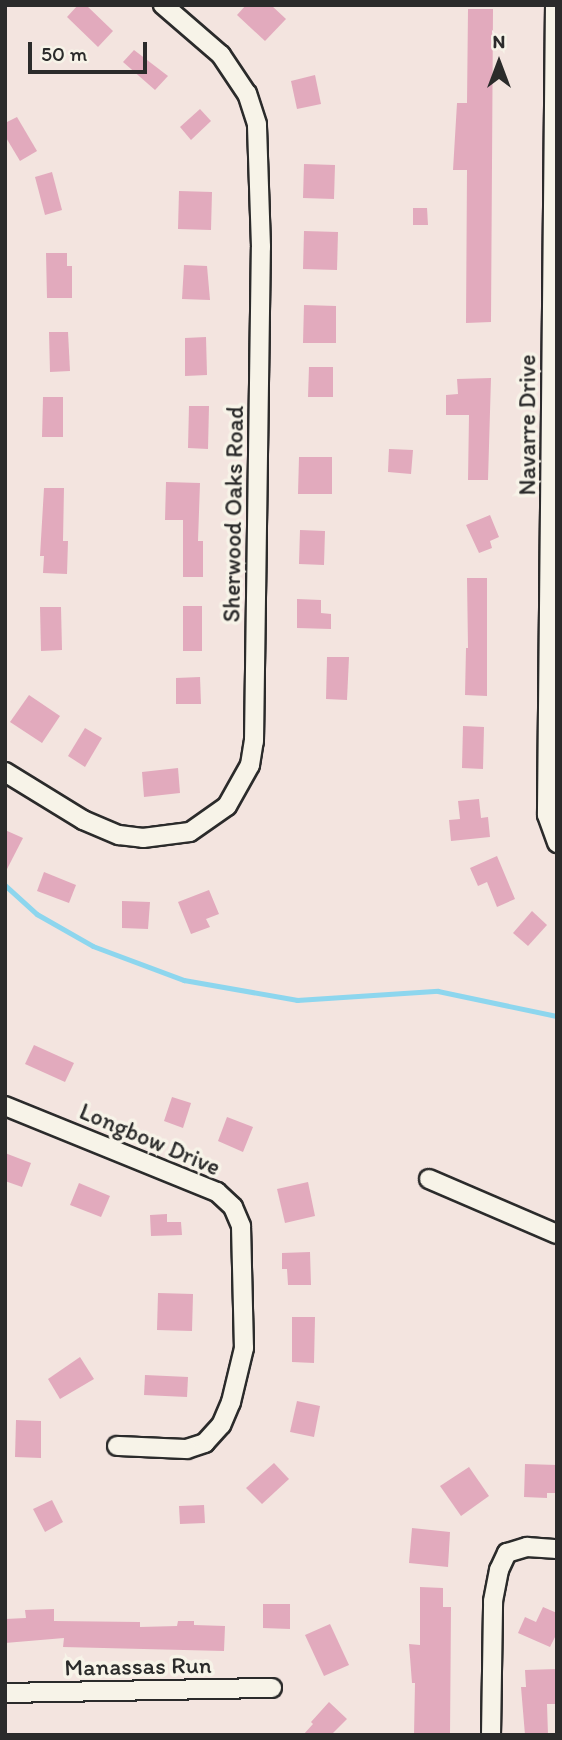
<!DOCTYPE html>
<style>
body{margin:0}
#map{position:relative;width:562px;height:1740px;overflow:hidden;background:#f3e4df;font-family:Itim,sans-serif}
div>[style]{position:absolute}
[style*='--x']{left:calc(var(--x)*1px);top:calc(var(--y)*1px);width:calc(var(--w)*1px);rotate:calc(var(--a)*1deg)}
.stream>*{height:4.5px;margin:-2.25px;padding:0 2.25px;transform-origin:2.25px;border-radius:2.25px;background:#8dd6ee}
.building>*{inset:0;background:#e2aabd}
.roads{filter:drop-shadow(2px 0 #2b2b2b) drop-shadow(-2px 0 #2b2b2b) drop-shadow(0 2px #2b2b2b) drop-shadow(0 -2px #2b2b2b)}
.minor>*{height:18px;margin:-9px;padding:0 9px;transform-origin:9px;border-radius:9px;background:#f7f3e8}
span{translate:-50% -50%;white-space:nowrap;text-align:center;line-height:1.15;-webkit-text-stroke:7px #f7f3e8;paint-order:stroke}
.street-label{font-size:24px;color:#2b2b2b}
.frame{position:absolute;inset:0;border:7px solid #2b2b2b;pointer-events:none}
.north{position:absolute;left:464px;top:28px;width:70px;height:70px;-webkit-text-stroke:5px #f7f3e8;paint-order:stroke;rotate:0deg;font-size:19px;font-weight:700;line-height:28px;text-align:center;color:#2b2b2b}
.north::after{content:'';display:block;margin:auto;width:24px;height:32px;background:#2b2b2b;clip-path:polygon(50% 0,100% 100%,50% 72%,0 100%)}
.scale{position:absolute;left:28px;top:42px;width:119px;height:32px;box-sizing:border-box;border:4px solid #2b2b2b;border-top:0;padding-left:9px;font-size:21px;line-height:24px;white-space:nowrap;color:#2b2b2b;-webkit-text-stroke:5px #f7f3e8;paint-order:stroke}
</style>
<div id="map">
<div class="stream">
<i style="--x:5;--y:885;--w:43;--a:42.2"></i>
<i style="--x:37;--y:914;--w:64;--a:29.7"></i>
<i style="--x:93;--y:946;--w:97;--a:20.5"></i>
<i style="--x:184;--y:980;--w:115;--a:10"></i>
<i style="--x:297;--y:1000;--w:141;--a:-3.7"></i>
<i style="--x:438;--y:991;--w:122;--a:11.9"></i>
</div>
<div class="building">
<i style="clip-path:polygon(78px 5px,86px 5px,113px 31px,98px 47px,67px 17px)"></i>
<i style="clip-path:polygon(246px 5px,271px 5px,286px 19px,265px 41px,237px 15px)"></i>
<i style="clip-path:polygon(468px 9px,493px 9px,491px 322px,466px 323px,467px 170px,453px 170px,457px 103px,467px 103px)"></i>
<i style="clip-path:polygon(134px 50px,168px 76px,155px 90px,123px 62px)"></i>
<i style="clip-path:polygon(315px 75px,321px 104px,297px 109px,291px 81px)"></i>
<i style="clip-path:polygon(200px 109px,211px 121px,191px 140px,180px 127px)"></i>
<i style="clip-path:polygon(17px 117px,37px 151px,20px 161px,5px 136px,5px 123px)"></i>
<i style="clip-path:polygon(304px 164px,335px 165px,334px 199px,303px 198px)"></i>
<i style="clip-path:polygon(52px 172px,62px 210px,45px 215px,35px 177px)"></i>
<i style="clip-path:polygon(179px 191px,212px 192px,211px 230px,178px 229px)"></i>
<i style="clip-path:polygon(413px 208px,427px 208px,428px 225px,413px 225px)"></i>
<i style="clip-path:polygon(304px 231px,338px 232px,337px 270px,303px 269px)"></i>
<i style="clip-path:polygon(46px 253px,67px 253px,67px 266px,72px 266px,72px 298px,47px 298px)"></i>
<i style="clip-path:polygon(184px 265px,207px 266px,210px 300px,182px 299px)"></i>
<i style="clip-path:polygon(304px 305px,336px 306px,336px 343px,303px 343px)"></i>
<i style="clip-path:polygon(49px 332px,68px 332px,70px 371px,50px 372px)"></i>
<i style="clip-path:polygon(206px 337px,207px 375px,185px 376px,185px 338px)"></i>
<i style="clip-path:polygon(309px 367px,333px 367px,333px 397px,308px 397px)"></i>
<i style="clip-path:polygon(491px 378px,488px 480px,468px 480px,469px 415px,446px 415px,446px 395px,458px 394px,457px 379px)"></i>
<i style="clip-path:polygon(43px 397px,63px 397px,63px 437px,42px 437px)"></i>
<i style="clip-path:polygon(189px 406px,209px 406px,208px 449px,188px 448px)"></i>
<i style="clip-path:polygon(389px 449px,413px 450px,411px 474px,388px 472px)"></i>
<i style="clip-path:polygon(299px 457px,332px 457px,332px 494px,298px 494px)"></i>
<i style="clip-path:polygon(166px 482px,200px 483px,198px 541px,203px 541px,203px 577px,183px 577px,183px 520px,165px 520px)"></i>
<i style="clip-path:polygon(44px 488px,64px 488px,63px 541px,68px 541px,67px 574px,43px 573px,44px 556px,40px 556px)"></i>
<i style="clip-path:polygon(490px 515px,499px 537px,490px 541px,492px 548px,479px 553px,466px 525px)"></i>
<i style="clip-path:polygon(300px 530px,325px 531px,324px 565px,299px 564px)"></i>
<i style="clip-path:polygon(467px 578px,487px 578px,487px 696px,465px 695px,466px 648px,468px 648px)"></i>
<i style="clip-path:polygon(297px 599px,321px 600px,321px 613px,331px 614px,331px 629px,297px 628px)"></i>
<i style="clip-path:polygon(183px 606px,202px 606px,202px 651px,183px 651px)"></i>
<i style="clip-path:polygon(40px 607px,61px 607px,62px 650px,41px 651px)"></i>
<i style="clip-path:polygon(327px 657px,349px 657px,347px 700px,326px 699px)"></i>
<i style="clip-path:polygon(200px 677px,201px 704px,176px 704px,176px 678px)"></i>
<i style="clip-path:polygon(29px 695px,60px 716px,42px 743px,10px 722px)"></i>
<i style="clip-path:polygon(463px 726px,484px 727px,483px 769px,462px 768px)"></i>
<i style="clip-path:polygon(85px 728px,102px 738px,85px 767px,68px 756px)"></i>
<i style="clip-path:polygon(178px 768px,180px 793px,144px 797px,142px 772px)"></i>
<i style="clip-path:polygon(479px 799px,481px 818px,488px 817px,490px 837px,451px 841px,449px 820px,460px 819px,458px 801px)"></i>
<i style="clip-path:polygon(5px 830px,23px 838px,5px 873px)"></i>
<i style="clip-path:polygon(497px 856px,515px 899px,497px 907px,487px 882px,478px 886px,470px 868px)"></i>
<i style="clip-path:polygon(44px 872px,76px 885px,69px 903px,37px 891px)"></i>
<i style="clip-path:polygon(209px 890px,219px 914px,206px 919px,210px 927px,191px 934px,178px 902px)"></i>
<i style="clip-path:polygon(122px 901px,150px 902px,148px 929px,122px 928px)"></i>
<i style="clip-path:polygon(532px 911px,547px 925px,528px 946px,513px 933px)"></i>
<i style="clip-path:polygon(34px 1045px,74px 1063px,65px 1082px,25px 1064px)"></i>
<i style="clip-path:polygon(172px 1097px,191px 1103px,183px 1128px,164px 1121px)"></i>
<i style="clip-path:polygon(227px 1117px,253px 1127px,243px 1152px,218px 1141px)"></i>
<i style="clip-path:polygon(5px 1153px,31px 1163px,22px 1187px,5px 1181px)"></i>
<i style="clip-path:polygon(308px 1182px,315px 1216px,285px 1223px,277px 1189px)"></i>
<i style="clip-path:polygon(79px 1183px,110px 1196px,101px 1217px,70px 1205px)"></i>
<i style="clip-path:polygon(167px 1214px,167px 1222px,181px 1222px,182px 1235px,151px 1236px,150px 1215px)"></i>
<i style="clip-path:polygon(310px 1252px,311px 1285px,288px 1285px,287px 1269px,282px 1269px,282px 1253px)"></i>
<i style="clip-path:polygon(158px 1293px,193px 1294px,192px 1331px,157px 1330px)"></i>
<i style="clip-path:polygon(292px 1317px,315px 1317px,314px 1363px,292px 1362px)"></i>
<i style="clip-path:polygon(80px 1357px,94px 1379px,60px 1399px,48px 1379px)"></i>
<i style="clip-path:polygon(145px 1375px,188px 1377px,187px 1397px,144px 1395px)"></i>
<i style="clip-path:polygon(297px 1401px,320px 1406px,314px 1437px,290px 1432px)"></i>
<i style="clip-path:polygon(16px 1420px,41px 1421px,41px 1458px,15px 1457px)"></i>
<i style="clip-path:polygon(274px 1463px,289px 1479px,262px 1504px,246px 1488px)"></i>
<i style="clip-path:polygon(525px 1464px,557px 1465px,557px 1493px,547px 1493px,547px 1498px,524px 1497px)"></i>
<i style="clip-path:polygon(469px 1467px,489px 1496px,461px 1516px,440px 1486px)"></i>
<i style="clip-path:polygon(52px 1500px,63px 1522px,45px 1532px,33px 1509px)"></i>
<i style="clip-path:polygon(204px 1505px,205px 1523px,180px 1524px,179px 1506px)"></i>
<i style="clip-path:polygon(412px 1528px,450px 1532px,448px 1567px,409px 1563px)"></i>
<i style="clip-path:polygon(420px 1587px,443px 1588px,443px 1607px,451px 1607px,450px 1735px,414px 1735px,415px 1683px,412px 1683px,409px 1644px,420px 1645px)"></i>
<i style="clip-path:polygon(263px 1604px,290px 1604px,290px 1629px,263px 1628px)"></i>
<i style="clip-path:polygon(543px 1607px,557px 1613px,557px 1633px,550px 1647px,518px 1633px,525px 1617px,536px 1622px)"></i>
<i style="clip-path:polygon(54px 1609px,54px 1621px,140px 1622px,140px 1627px,177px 1626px,178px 1621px,194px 1621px,194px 1625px,225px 1626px,224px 1651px,63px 1647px,64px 1638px,5px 1643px,5px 1619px,26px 1618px,25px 1610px)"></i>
<i style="clip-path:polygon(330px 1624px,349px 1665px,324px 1676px,305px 1635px)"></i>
<i style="clip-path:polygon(557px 1669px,557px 1704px,547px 1704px,548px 1735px,525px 1735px,521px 1687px,526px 1687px,525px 1670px)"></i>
<i style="clip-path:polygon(329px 1702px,347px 1719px,331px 1735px,303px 1735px,313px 1724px,311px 1722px)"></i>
</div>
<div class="roads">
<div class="minor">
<i style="--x:555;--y:5;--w:810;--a:90.57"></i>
<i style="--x:547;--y:815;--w:30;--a:70"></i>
<i style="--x:5;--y:772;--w:92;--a:31.6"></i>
<i style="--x:83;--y:820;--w:39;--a:23"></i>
<i style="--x:119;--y:835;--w:24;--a:7"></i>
<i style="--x:143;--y:838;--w:47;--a:-7.3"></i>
<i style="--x:190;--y:832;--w:45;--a:-35.1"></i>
<i style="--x:227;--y:806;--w:47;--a:-60.7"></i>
<i style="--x:250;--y:765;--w:24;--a:-81"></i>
<i style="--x:254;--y:741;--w:494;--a:-89.2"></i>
<i style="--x:261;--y:247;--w:123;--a:-91.9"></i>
<i style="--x:257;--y:124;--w:32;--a:-108"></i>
<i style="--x:247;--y:94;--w:47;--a:-123.7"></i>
<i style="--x:221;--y:55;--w:77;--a:-139.2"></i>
<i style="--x:5;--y:1106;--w:229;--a:22.1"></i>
<i style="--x:217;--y:1192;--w:22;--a:43"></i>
<i style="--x:233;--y:1207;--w:21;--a:67"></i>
<i style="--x:241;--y:1226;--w:122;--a:88.6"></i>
<i style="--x:244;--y:1348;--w:56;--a:103.5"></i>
<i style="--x:231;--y:1402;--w:25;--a:113"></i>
<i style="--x:221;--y:1425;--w:24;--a:132"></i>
<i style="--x:205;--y:1443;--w:19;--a:162"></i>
<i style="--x:187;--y:1449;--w:70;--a:-177.5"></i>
<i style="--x:429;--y:1179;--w:139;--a:23.3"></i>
<i style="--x:5;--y:1693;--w:267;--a:-1.1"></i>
<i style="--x:491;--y:1735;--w:134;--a:-89.1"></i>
<i style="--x:493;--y:1601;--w:32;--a:-79"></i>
<i style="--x:499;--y:1570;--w:19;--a:-65"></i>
<i style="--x:507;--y:1553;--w:21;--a:-17"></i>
<i style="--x:527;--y:1547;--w:27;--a:4"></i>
</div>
</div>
<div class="street-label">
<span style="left:527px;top:425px;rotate:-90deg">Navarre Drive</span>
<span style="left:233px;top:514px;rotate:-89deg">Sherwood Oaks Road</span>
<span style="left:150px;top:1139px;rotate:23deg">Longbow Drive</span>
<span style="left:138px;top:1666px;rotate:-1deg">Manassas Run</span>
</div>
<div class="frame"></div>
<div class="north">N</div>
<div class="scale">50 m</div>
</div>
